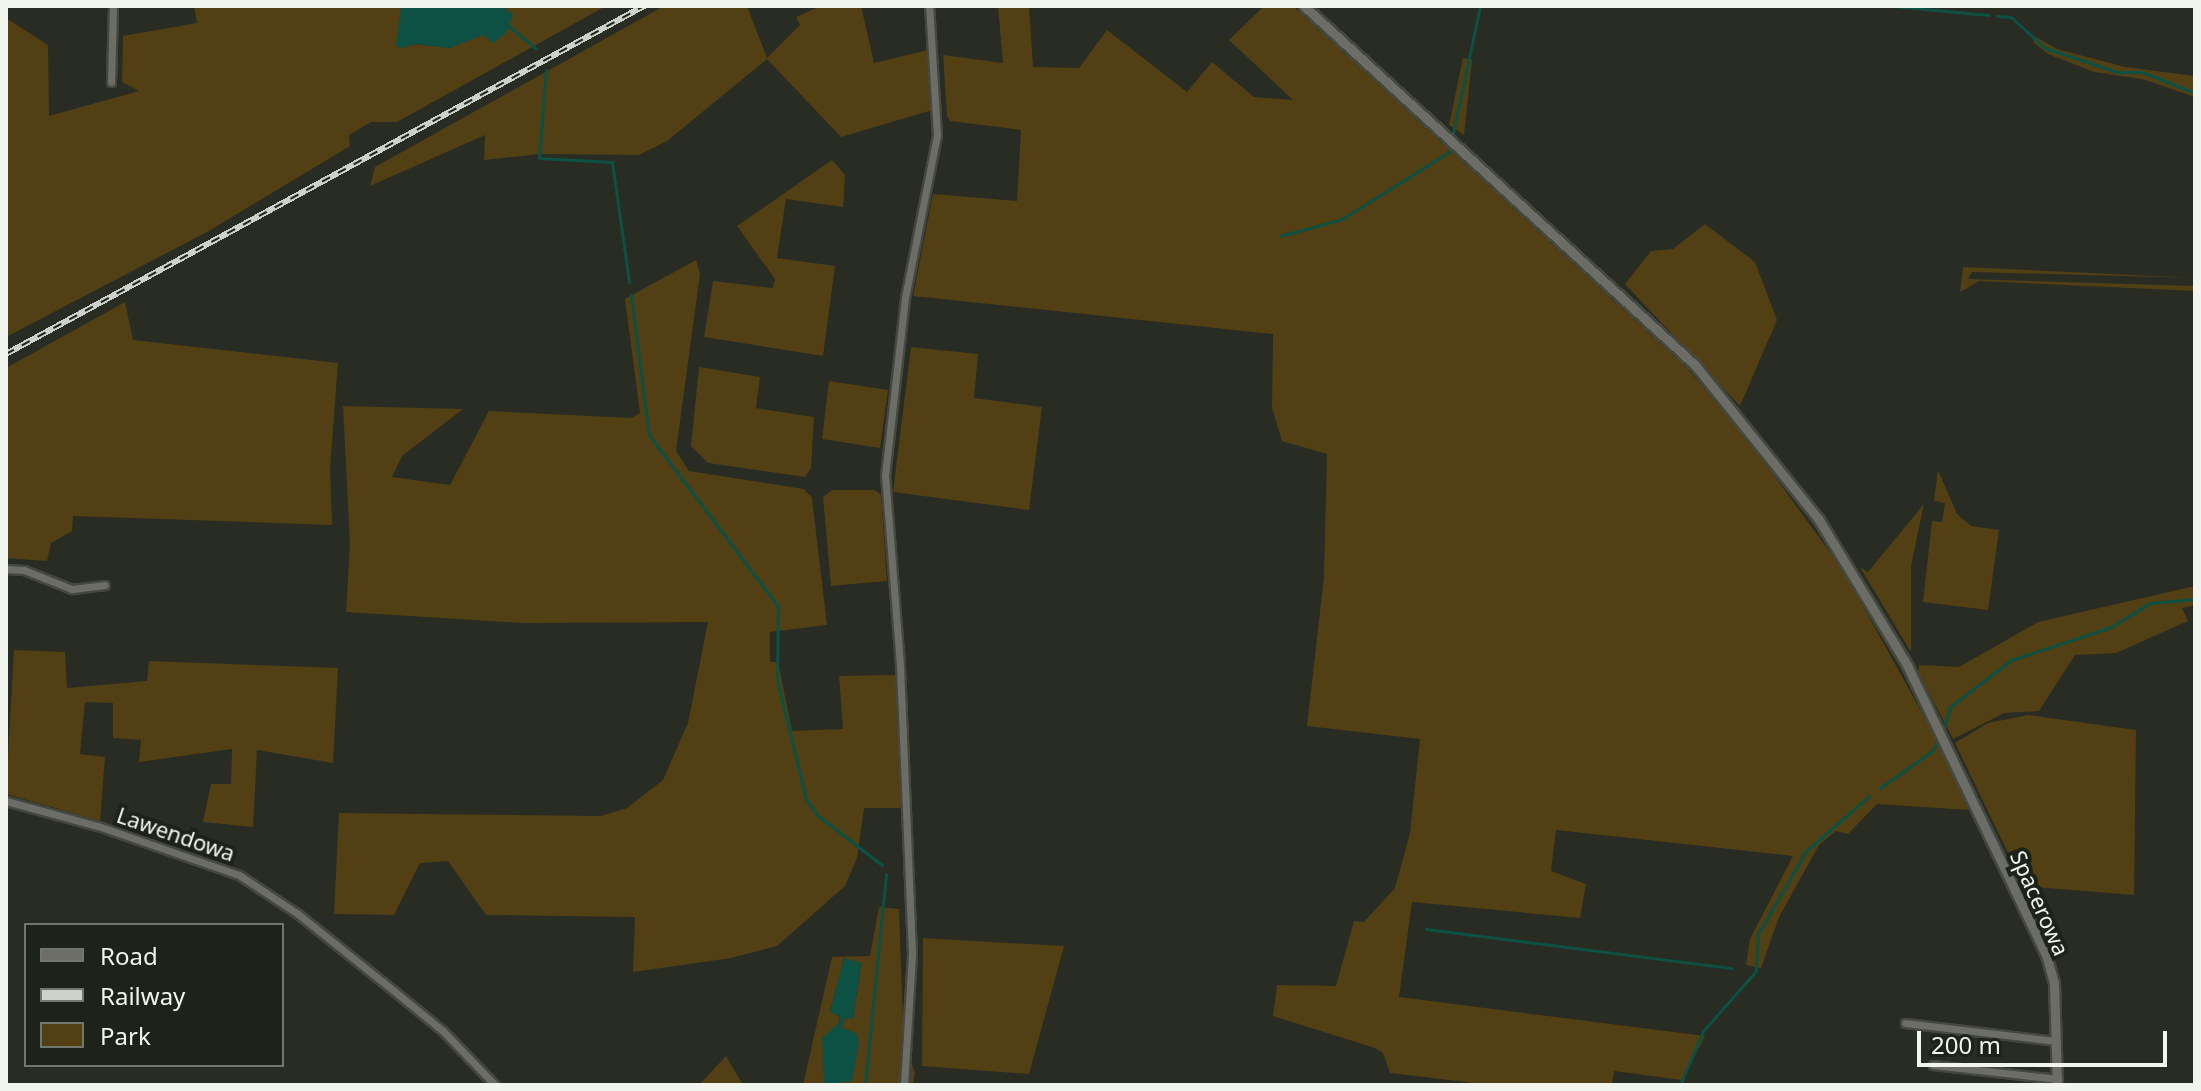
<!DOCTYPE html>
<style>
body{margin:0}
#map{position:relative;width:2201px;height:1091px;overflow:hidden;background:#282c23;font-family:"Noto Sans",sans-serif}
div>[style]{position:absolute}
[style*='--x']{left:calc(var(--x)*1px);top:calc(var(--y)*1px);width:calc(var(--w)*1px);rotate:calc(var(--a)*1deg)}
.green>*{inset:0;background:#523f14}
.water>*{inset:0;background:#0c5143}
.stream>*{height:3px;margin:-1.5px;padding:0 1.5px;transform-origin:1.5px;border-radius:1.5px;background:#0c5143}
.roads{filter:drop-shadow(2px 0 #44483f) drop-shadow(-2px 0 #44483f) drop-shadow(0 2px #44483f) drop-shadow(0 -2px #44483f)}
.minor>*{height:7px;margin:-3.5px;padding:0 3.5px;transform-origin:3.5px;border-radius:3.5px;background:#6d6d68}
.tertiary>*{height:9px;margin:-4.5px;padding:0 4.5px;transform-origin:4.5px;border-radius:4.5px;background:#6d6d68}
.rail>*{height:6px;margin-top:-3px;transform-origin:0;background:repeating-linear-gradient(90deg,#1e2319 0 9px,#cdd1ca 0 18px);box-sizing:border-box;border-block:2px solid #cdd1ca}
span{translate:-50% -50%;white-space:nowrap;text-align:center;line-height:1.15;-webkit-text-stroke:8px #1e2319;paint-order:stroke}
.street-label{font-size:22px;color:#f1f5ee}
.frame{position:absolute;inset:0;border:8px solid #f1f5ee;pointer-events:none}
.legend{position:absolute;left:24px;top:923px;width:260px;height:144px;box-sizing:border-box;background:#1e2319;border:2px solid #72776e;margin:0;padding:10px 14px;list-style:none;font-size:24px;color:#f1f5ee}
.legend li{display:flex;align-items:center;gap:16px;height:40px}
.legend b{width:40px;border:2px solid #72776e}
.scale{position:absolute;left:1917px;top:1031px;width:250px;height:36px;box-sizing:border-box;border:4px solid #f1f5ee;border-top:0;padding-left:10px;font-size:24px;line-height:28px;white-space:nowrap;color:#f1f5ee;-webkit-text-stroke:6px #1e2319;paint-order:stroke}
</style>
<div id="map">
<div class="green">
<i style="clip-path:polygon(194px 6px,401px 6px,401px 48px,416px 44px,450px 48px,512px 15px,502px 6px,606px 6px,397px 122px,371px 122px,349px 135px,350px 146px,207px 232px,6px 337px,6px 18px,48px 45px,49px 116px,139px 91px,122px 82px,123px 36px,197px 23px)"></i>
<i style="clip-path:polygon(664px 6px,747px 6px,767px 58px,800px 25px,796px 17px,821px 6px,861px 6px,874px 63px,928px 50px,936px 109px,841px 137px,767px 59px,667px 141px,639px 155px,541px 154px,484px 160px,485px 135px,370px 186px,375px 167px)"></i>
<i style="clip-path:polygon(998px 6px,1029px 6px,1033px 67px,1079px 68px,1107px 30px,1187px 92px,1212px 62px,1254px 97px,1293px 100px,1229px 40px,1264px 6px,1293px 6px,1687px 368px,1748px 440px,1843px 570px,1942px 749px,1969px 810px,1877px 804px,1848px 834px,1836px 831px,1819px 845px,1779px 917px,1761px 968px,1746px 965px,1750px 939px,1793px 856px,1556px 830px,1551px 871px,1586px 884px,1580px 918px,1412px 902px,1399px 997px,1705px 1036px,1682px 1080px,1614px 1071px,1612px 1085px,1491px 1085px,1390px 1073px,1383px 1053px,1375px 1048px,1273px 1016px,1277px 985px,1336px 986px,1354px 921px,1364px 922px,1395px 888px,1410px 833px,1420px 739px,1307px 726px,1324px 577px,1327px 454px,1282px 441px,1272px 408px,1273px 334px,913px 296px,933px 194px,1017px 201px,1021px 130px,950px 121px,947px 116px,943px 55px,1003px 63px)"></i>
<i style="clip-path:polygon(2036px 37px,2057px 49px,2125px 67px,2195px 76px,2195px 97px,2142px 79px,2094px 72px,2048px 54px,2033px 42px)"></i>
<i style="clip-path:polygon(1463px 58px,1472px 60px,1464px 135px,1449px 125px)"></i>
<i style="clip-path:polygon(832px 160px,845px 175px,843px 207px,786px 199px,777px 258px,835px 266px,823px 356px,704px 337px,713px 281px,773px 288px,775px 279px,737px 226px)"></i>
<i style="clip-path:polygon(1705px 224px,1755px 262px,1777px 320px,1740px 406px,1625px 284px,1651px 251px,1673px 249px)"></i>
<i style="clip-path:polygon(696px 260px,700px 274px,676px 451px,689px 471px,804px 489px,812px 498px,827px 625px,770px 632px,770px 662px,778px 662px,792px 731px,843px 729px,839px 676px,896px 675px,904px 808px,864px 808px,857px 858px,845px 886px,777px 946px,731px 958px,633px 972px,635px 917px,486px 915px,448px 861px,420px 863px,394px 915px,334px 914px,339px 813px,601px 816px,627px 808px,663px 780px,688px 723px,708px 622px,524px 623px,346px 612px,350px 544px,343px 406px,463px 409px,402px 456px,392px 477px,450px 485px,489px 411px,632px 418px,640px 413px,625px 299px)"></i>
<i style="clip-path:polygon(1963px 267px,2195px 278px,1972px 272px,1968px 279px,2195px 286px,2195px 291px,1979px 281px,1960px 292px)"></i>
<i style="clip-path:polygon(125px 302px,133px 340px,338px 363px,330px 469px,332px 525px,73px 516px,72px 531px,51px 543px,47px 561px,6px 558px,6px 368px)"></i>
<i style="clip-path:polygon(911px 347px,978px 354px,974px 398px,1042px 407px,1029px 510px,893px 492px)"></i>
<i style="clip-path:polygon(699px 367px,760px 377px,756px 408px,814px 417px,811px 468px,805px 477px,708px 463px,691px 446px)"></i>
<i style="clip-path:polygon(829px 381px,888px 390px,880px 448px,822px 439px)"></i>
<i style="clip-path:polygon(1938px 470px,1957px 514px,1971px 526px,1999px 530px,1988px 610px,1923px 602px,1932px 521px,1942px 522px,1945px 503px,1934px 501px)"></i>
<i style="clip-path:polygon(832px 490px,875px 490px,881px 495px,887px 581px,831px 586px,823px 497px)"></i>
<i style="clip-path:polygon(1924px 504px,1911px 566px,1911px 652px,1860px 567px,1868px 572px)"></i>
<i style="clip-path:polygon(2195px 586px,2195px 605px,2182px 608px,2188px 621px,2116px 653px,2075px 655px,2039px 711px,2004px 713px,1953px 739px,1918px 672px,1919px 665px,1959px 667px,2038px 622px)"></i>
<i style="clip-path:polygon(14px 650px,65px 652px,67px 688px,147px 681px,149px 661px,338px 668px,333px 763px,257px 750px,253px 827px,203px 822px,211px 784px,231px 784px,232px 749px,139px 762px,141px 740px,113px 738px,113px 703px,85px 702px,80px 754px,105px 757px,100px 821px,6px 794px)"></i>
<i style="clip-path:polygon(2028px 715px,2136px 730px,2134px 895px,2024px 886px,1955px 743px,1988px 723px)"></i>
<i style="clip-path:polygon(879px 907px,899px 909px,904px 1048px,915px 1072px,913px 1085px,833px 1085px,841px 1028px,845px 1018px,853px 1018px,861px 964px,844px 958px,830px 1012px,840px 1016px,825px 1084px,803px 1085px,832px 957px,870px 956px)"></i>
<i style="clip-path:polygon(923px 938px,1064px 946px,1029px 1074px,922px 1066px)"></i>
<i style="clip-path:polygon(726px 1056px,743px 1085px,699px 1085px)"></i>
</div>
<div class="water">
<i style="clip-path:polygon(401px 6px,502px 6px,513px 15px,506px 33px,493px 43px,483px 35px,450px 48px,416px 44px,401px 48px,396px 46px)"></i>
<i style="clip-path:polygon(844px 958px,861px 963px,853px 1019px,845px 1018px,842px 1028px,856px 1033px,859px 1042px,852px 1081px,824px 1085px,822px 1038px,839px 1023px,840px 1016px,830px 1012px)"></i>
</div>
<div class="stream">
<i style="--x:1892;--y:6;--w:97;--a:5.3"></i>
<i style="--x:1997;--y:16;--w:14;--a:4"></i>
<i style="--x:2011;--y:17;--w:46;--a:42.4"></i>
<i style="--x:2045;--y:48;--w:76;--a:18.4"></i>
<i style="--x:2117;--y:72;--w:25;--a:0"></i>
<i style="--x:2142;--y:72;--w:57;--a:21.6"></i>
<i style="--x:509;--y:26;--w:35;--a:40"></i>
<i style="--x:546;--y:70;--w:88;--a:94.5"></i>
<i style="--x:539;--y:158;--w:73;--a:3.1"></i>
<i style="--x:612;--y:162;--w:121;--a:81.9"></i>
<i style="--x:1280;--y:236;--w:64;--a:-15.3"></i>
<i style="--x:1342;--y:219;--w:126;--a:-32.1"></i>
<i style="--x:1449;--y:152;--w:149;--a:-78"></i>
<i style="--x:631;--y:295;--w:141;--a:82.7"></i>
<i style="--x:649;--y:435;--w:214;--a:53"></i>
<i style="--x:778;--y:606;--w:74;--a:90.8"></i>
<i style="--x:777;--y:680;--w:122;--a:76.3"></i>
<i style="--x:806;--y:799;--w:19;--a:55"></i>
<i style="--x:817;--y:815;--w:82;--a:37.6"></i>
<i style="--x:1943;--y:732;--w:26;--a:-74"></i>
<i style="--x:1950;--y:707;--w:77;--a:-37.6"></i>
<i style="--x:2011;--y:660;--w:105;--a:-18.3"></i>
<i style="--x:2111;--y:627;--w:46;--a:-31.6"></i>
<i style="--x:2150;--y:603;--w:45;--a:-5.1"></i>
<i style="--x:1880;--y:788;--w:64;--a:-35.4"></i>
<i style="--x:1932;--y:751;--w:15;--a:-58"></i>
<i style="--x:1426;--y:929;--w:308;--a:7.3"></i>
<i style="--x:865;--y:1085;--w:212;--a:-84.3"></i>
<i style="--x:1680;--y:1085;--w:59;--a:-66.9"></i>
<i style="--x:1703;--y:1031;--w:80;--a:-48.5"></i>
<i style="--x:1756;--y:971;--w:37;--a:-87"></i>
<i style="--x:1758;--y:934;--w:96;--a:-60"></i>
<i style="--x:1806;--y:851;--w:84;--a:-41.1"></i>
</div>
<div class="roads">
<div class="minor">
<i style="--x:111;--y:82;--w:76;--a:-88.5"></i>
<i style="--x:6;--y:569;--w:18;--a:3"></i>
<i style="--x:24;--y:570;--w:52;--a:21.6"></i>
<i style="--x:72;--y:589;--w:33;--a:-7"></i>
<i style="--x:6;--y:801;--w:98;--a:15.3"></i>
<i style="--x:101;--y:827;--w:146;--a:19.2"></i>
<i style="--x:239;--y:875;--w:71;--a:33.5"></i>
<i style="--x:298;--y:914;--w:109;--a:38.7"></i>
<i style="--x:383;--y:982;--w:77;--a:39.2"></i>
<i style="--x:443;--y:1031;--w:75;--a:46.1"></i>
<i style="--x:1905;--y:1023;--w:153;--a:6.8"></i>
<i style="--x:1933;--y:1065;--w:126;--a:6.4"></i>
<i style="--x:904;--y:1085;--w:132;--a:-86.5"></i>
<i style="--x:912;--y:953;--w:288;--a:-92.4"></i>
<i style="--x:900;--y:665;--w:190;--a:-94.5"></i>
<i style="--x:885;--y:476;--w:179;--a:-83.6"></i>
<i style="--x:905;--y:298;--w:166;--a:-78.9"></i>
<i style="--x:937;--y:135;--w:129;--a:-93.5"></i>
</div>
<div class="tertiary">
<i style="--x:1304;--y:6;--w:531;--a:42.56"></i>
<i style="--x:1695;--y:365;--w:198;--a:51.3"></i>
<i style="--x:1819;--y:520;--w:170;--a:58.7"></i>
<i style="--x:1907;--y:665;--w:322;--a:64.4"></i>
<i style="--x:2046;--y:955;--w:29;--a:74"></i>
<i style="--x:2054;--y:983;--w:102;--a:88.3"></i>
</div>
</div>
<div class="rail">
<i style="--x:6;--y:354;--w:727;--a:-28.61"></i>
</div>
<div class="street-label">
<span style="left:176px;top:834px;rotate:19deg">Lawendowa</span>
<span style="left:2040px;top:903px;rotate:66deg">Spacerowa</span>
</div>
<div class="frame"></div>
<ul class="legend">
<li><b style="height:10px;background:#6d6d68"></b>Road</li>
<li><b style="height:10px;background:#cdd1ca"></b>Railway</li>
<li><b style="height:22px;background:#523f14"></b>Park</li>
</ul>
<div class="scale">200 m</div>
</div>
